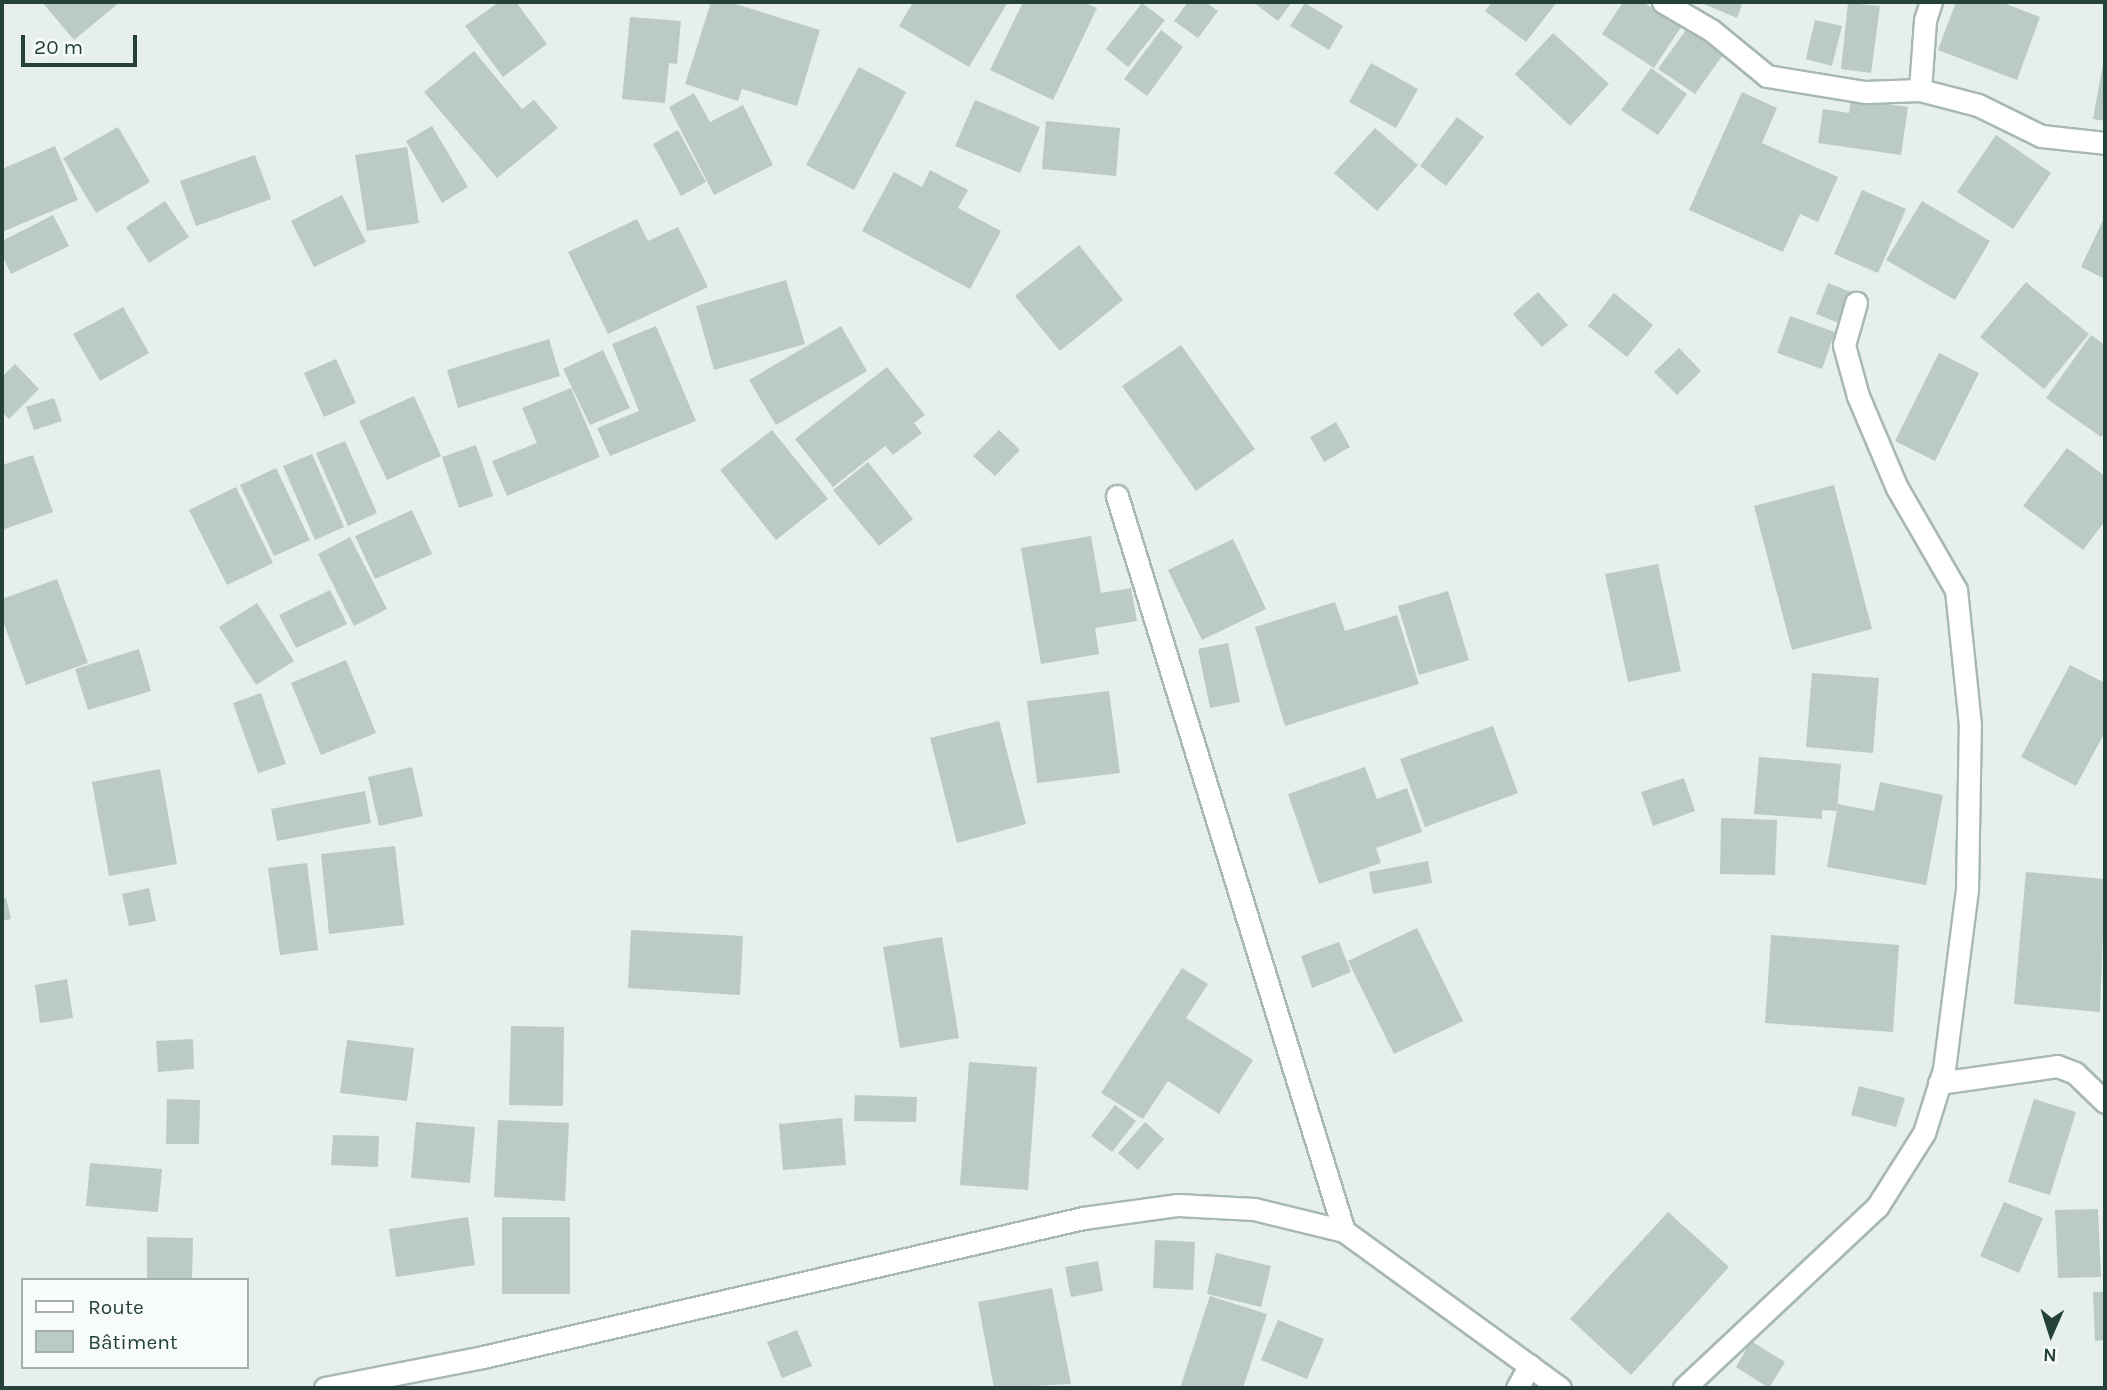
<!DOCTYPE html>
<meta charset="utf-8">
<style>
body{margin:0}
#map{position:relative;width:2107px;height:1390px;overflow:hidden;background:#e6efeb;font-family:Karla,sans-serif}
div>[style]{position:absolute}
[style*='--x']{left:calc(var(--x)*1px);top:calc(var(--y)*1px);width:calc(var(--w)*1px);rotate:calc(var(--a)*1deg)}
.building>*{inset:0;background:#bbcac4}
.roads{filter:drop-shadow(2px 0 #a8b8b2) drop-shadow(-2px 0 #a8b8b2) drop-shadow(0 2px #a8b8b2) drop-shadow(0 -2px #a8b8b2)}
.minor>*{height:21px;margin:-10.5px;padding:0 10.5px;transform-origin:10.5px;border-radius:10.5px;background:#fff}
span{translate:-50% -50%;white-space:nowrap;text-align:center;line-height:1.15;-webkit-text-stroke:6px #f7fbf9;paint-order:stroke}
.frame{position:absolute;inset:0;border:4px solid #24423a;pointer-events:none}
.legend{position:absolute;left:21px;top:1278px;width:228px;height:91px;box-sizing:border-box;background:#f7fbf9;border:2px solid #a3b1ad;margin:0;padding:9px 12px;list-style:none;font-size:21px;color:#24423a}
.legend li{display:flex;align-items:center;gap:14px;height:35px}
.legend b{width:35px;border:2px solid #a3b1ad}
.north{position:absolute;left:2016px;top:1299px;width:70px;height:70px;-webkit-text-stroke:5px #f7fbf9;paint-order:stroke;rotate:183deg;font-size:19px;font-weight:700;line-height:28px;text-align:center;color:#24423a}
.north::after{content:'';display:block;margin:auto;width:24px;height:32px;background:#24423a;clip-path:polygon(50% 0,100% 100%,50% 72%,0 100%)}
.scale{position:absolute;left:21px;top:35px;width:116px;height:32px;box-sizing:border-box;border:4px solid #24423a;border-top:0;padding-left:9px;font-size:21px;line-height:24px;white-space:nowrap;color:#24423a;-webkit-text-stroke:5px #f7fbf9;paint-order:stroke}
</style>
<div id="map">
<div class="building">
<i style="clip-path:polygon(42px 2px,120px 2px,74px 40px)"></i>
<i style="clip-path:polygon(499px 2px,516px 2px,547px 44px,503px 77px,465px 26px)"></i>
<i style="clip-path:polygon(711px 2px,729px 2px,820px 30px,797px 106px,742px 89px,738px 101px,685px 84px)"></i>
<i style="clip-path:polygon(913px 2px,1008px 2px,969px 67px,899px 26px)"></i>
<i style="clip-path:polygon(1023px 2px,1083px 2px,1097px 8px,1053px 100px,990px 70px)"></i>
<i style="clip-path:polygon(1188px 2px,1205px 2px,1218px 11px,1198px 38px,1174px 21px)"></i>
<i style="clip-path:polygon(1253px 2px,1292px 2px,1278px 21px)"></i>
<i style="clip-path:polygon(1492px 2px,1557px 2px,1526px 42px,1485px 11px)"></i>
<i style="clip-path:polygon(1623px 2px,1643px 2px,1681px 27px,1654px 68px,1602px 34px)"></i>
<i style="clip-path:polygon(1699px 2px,1743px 2px,1737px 18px)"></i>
<i style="clip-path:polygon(1956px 2px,2001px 2px,2040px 17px,2017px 80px,1938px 50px)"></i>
<i style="clip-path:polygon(1142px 3px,1165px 20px,1128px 67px,1106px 49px)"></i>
<i style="clip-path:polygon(1305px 3px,1343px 26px,1329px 50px,1290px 26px)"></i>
<i style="clip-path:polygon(1848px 3px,1880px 6px,1871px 73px,1841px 69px)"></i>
<i style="clip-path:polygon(630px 17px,681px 21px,677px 64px,669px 63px,665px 103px,622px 99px)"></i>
<i style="clip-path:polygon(1815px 20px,1842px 26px,1832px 66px,1806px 59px)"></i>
<i style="clip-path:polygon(1688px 27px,1725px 52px,1695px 94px,1658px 69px)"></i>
<i style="clip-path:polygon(1161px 30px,1183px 47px,1147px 96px,1124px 79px)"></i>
<i style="clip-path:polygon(1553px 33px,1609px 84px,1570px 126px,1515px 74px)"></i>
<i style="clip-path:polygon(474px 51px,522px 109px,534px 100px,558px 128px,497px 178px,424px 92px)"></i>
<i style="clip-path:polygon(2104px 58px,2105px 58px,2105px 121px,2093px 119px)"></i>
<i style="clip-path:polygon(1371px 63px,1418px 89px,1396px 128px,1349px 102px)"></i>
<i style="clip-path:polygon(859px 67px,906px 92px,854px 190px,806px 165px)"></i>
<i style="clip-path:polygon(1651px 68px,1687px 94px,1658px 135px,1621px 110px)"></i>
<i style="clip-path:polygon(1742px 92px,1777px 108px,1762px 143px,1838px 177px,1818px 222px,1800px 214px,1783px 252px,1689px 210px)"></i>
<i style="clip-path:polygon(694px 93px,710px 122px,743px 105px,773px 165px,714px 195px,669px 107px)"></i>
<i style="clip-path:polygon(1851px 99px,1908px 107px,1901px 155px,1818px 143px,1823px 109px,1849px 113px)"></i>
<i style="clip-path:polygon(975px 100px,1040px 127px,1020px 173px,955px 146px)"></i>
<i style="clip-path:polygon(1457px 117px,1484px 137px,1446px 186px,1420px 166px)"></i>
<i style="clip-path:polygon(1046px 121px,1120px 128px,1116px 176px,1042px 169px)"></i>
<i style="clip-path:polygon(432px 126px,468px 187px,442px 203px,406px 141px)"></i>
<i style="clip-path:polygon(118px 127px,150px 182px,96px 213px,63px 158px)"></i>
<i style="clip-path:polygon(1375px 128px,1418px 165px,1377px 211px,1334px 173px)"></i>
<i style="clip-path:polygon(678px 130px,706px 182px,681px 196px,653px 144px)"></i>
<i style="clip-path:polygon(1996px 135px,2051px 173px,2013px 229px,1957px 192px)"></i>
<i style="clip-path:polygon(55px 146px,78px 200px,2px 232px,2px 169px)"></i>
<i style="clip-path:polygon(407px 147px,419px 223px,367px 231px,355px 155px)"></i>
<i style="clip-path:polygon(255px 155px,271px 199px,196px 226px,180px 181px)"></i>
<i style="clip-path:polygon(930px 170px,968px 190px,958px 208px,1001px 231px,970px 289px,862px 231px,894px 172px,922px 187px)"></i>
<i style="clip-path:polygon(1862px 190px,1906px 209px,1878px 273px,1834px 254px)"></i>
<i style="clip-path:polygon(342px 195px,366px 242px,314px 267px,291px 221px)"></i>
<i style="clip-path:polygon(165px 201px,189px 237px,149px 263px,126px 227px)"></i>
<i style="clip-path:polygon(1922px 201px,1990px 241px,1955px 300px,1886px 260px)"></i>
<i style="clip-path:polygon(53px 215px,69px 246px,11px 274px,2px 255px,2px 241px)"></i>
<i style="clip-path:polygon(2105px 216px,2105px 279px,2081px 267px)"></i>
<i style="clip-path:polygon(637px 219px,648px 241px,678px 227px,708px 287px,608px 334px,568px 252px)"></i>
<i style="clip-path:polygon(1079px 245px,1123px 300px,1060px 351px,1015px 296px)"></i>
<i style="clip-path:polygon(786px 280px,805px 344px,714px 370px,696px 306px)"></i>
<i style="clip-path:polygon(2026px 282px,2089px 334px,2044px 389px,1980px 337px)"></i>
<i style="clip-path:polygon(1828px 283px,1851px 292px,1839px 323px,1816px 314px)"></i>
<i style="clip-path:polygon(1538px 292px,1568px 325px,1542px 347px,1513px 314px)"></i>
<i style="clip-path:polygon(1614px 293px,1653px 325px,1627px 357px,1588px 326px)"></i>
<i style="clip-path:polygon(123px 307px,149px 353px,100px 381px,73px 334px)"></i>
<i style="clip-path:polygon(1790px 316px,1835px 332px,1822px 369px,1777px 353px)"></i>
<i style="clip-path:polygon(656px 326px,696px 421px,610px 456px,597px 428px,639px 411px,612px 344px)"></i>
<i style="clip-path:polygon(841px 326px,867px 371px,776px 425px,749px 380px)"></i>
<i style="clip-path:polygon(2091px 335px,2105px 345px,2105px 432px,2101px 437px,2046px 398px)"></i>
<i style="clip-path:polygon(549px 339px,560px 376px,458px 408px,447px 370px)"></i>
<i style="clip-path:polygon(1181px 345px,1255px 449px,1196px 491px,1122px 386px)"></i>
<i style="clip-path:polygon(1679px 348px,1701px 371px,1677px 395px,1654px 372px)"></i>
<i style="clip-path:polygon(603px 350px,630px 408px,590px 425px,563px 369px)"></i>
<i style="clip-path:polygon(1939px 353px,1979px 373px,1935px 461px,1895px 441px)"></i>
<i style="clip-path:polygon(336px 359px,356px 403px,324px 417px,304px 373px)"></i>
<i style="clip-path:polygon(15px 364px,39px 389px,9px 419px,2px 412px,2px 377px)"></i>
<i style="clip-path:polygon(887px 367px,925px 415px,914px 423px,922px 433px,893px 455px,885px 446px,833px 487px,795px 439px)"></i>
<i style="clip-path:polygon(571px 388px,600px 457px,507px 496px,492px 461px,537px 443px,522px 408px)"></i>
<i style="clip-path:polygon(414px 396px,441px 456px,387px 480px,359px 421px)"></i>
<i style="clip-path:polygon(54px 398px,62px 421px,34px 430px,26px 407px)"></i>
<i style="clip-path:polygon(1336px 422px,1350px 447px,1324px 462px,1310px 437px)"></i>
<i style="clip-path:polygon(772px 430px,828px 499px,776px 540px,720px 470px)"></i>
<i style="clip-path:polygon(999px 430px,1020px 450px,995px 476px,973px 456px)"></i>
<i style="clip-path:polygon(345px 441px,377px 513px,348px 526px,316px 453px)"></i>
<i style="clip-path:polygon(476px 445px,493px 496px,459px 508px,442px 457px)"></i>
<i style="clip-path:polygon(2067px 448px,2105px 476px,2105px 521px,2083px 550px,2023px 506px)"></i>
<i style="clip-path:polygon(312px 454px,344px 527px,315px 540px,283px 466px)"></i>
<i style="clip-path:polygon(33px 455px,53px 512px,2px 530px,2px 465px)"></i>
<i style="clip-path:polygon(868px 462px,913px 519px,879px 546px,833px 490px)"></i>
<i style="clip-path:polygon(276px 468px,310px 540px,274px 556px,240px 485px)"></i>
<i style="clip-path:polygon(1834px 485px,1872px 629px,1792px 650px,1754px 506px)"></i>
<i style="clip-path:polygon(236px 487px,273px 563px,227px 585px,189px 510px)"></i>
<i style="clip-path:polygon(412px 510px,432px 554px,375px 579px,355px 536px)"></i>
<i style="clip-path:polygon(1091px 536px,1101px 593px,1131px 588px,1137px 621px,1095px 628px,1099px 654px,1041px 664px,1021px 548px)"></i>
<i style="clip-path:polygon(350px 537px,387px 609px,354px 626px,318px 554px)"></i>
<i style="clip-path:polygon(1233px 539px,1266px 609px,1202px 640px,1168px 570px)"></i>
<i style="clip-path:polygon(1658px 564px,1681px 671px,1628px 682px,1605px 574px)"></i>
<i style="clip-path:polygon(57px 579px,88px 663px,26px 685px,2px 618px,2px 599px)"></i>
<i style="clip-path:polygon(330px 590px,347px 624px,296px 648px,279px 615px)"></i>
<i style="clip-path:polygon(1448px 591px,1469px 660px,1419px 675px,1398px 606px)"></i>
<i style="clip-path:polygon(1335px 602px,1345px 631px,1397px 615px,1419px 684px,1285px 726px,1255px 627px)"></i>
<i style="clip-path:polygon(257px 603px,294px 661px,256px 685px,219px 627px)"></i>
<i style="clip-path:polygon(1228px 643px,1240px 702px,1210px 708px,1198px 649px)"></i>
<i style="clip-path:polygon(139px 649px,151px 691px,88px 710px,75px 669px)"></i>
<i style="clip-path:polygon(346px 660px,376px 733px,321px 755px,291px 683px)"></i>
<i style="clip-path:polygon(2070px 665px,2105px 683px,2105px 732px,2076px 786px,2021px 757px)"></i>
<i style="clip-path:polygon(1812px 673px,1879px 678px,1873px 753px,1806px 747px)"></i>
<i style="clip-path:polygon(1109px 691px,1120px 773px,1037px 783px,1027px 701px)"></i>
<i style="clip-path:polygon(261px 693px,286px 764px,258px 773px,233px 703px)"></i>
<i style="clip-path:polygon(999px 721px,1026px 824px,957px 843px,930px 738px)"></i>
<i style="clip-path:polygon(1493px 726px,1518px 793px,1425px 827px,1400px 759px)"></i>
<i style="clip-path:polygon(1759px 757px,1841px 764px,1837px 811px,1822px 810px,1822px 819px,1754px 814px)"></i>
<i style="clip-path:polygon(412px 767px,423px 816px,379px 826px,368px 777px)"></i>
<i style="clip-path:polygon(1365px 767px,1377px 799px,1407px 788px,1422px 832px,1376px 848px,1381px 863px,1319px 884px,1288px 794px)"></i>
<i style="clip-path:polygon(160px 769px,177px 864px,109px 876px,92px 782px)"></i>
<i style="clip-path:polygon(1684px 778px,1695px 811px,1653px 826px,1641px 792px)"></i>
<i style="clip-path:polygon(1880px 782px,1943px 795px,1926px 885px,1827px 867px,1838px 804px,1874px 811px)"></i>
<i style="clip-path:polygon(365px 791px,371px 823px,277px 841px,271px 809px)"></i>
<i style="clip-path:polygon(1721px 818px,1777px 820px,1775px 875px,1720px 874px)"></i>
<i style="clip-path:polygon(395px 846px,404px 925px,329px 934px,321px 854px)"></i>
<i style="clip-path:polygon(1428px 861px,1432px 883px,1373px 894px,1369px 872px)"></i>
<i style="clip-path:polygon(307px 863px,318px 950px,280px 955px,268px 868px)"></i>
<i style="clip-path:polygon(2026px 872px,2105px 879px,2100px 1012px,2014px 1004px)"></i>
<i style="clip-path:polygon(149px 888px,156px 921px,129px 926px,122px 894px)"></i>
<i style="clip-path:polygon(6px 898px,11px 919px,2px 921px,2px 899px)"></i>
<i style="clip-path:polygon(1417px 928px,1463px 1021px,1394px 1054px,1348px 961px)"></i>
<i style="clip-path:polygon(631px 930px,743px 936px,740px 995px,628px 988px)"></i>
<i style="clip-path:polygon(1771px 935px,1899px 945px,1893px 1032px,1765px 1023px)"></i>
<i style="clip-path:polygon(942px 937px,959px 1038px,900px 1048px,883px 947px)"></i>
<i style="clip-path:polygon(1339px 942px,1351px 972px,1312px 988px,1301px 956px)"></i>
<i style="clip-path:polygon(1182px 968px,1208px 984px,1186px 1018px,1253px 1060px,1219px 1114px,1168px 1081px,1143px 1119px,1101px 1093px)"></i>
<i style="clip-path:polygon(67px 979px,73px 1018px,40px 1023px,35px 985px)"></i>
<i style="clip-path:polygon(511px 1026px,564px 1027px,563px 1106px,509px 1105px)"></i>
<i style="clip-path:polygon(193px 1039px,194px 1069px,158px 1072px,156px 1041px)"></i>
<i style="clip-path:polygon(347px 1040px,414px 1048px,407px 1101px,340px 1093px)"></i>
<i style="clip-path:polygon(969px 1062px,1037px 1067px,1028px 1190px,960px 1185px)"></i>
<i style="clip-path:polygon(1859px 1086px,1905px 1098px,1896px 1127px,1851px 1115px)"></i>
<i style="clip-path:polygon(855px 1095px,917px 1097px,916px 1122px,854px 1121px)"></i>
<i style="clip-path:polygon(167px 1099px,200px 1100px,199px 1144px,166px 1144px)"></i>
<i style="clip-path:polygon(2034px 1099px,2076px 1112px,2050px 1195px,2008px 1182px)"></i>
<i style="clip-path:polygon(1115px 1105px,1136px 1121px,1112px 1152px,1091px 1136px)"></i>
<i style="clip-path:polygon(842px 1118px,846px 1165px,783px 1170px,779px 1124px)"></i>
<i style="clip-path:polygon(498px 1120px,569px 1123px,565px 1201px,494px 1197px)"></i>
<i style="clip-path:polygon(416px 1122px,475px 1127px,470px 1183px,411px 1178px)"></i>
<i style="clip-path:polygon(1145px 1122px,1164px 1139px,1138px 1170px,1118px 1153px)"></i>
<i style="clip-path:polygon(333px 1135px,379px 1136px,378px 1167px,331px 1165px)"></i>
<i style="clip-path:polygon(90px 1163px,162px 1169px,158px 1212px,86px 1206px)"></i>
<i style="clip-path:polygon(2004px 1202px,2043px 1218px,2019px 1273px,1980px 1256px)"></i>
<i style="clip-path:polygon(2098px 1209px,2101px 1277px,2058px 1278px,2055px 1210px)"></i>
<i style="clip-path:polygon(1668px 1212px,1729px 1267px,1631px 1375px,1570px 1319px)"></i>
<i style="clip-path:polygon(468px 1217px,475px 1265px,396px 1277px,389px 1229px)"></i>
<i style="clip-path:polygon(502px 1217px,570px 1217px,570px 1294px,502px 1294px)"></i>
<i style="clip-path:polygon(147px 1237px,193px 1238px,192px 1280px,147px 1280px)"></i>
<i style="clip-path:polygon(1155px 1240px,1195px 1242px,1193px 1290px,1153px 1288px)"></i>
<i style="clip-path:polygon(1216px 1253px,1271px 1266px,1261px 1307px,1207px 1294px)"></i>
<i style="clip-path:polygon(1098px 1261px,1103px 1291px,1071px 1297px,1065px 1267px)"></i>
<i style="clip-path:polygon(1052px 1288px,1071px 1384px,994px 1388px,978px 1302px)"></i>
<i style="clip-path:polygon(2093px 1292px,2105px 1292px,2105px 1340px,2095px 1341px)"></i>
<i style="clip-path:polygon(1210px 1296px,1267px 1314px,1243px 1388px,1180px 1388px)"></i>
<i style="clip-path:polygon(1278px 1320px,1324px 1339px,1307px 1379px,1261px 1360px)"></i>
<i style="clip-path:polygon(797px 1330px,812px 1366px,782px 1378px,767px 1342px)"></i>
<i style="clip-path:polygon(1751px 1341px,1785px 1362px,1769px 1388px,1736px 1367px)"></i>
</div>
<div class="roads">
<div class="minor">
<i style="--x:1663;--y:2;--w:56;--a:30.3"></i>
<i style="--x:1711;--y:30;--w:72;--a:39.4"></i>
<i style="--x:1767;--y:76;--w:99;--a:9.3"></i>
<i style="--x:1865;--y:92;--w:55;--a:-2.1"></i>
<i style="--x:1920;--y:90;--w:60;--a:14.5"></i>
<i style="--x:1978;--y:105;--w:70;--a:26.2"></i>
<i style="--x:2041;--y:136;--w:64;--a:6.2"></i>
<i style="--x:1920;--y:90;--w:70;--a:-85.9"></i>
<i style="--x:1925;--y:20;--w:19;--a:-72"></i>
<i style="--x:1117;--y:496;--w:769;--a:72.84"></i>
<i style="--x:1344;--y:1231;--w:267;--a:36"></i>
<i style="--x:1939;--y:1083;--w:119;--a:-8.2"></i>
<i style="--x:2057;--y:1066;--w:19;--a:21"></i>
<i style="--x:2075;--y:1073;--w:42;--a:44"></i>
<i style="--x:325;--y:1388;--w:161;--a:-11.1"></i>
<i style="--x:483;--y:1357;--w:616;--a:-13.04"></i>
<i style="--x:1083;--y:1218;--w:96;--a:-7.8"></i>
<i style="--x:1178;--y:1205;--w:76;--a:3"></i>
<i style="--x:1254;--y:1209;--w:93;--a:13.7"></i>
<i style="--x:1517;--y:1388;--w:26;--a:-61"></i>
<i style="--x:1684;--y:1388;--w:265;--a:-43.2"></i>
<i style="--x:1877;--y:1207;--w:88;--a:-57.6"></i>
<i style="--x:1924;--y:1133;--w:67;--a:-72.6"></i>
<i style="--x:1944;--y:1069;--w:180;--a:-82.7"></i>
<i style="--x:1967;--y:890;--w:165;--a:-89"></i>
<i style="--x:1970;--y:725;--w:136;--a:-95.9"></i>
<i style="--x:1956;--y:590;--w:118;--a:-120"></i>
<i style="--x:1897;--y:488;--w:100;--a:-113"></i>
<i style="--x:1858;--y:396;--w:53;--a:-105.4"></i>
<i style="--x:1844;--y:345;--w:44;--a:-74.1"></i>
</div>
</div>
<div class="frame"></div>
<ul class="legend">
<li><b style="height:9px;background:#fff"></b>Route</li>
<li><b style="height:19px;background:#bbcac4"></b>Bâtiment</li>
</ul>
<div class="north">N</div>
<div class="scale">20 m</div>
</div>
